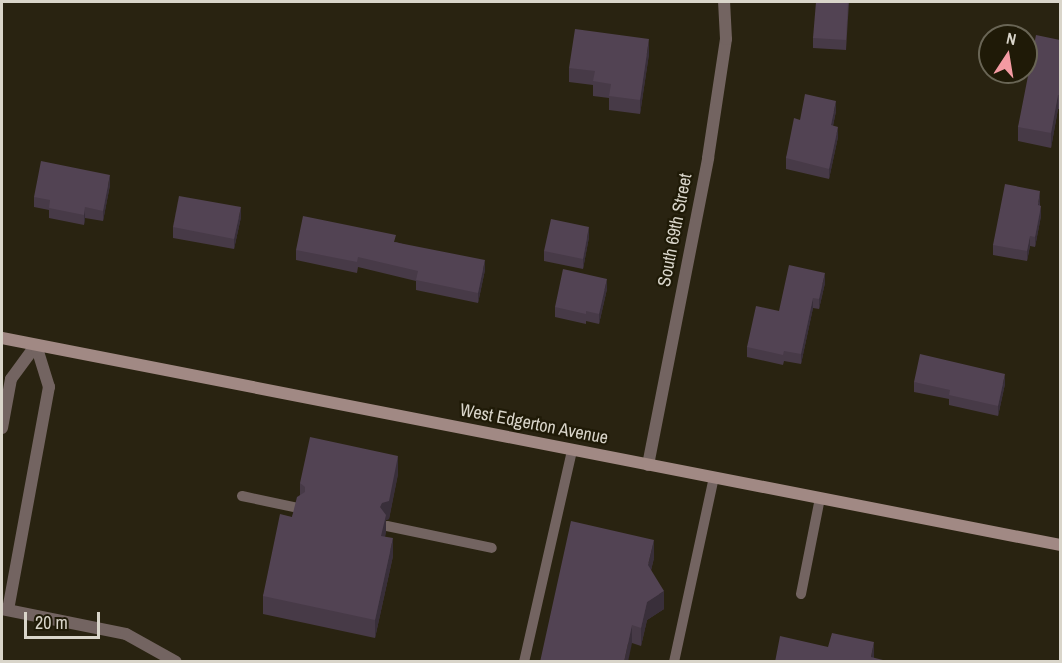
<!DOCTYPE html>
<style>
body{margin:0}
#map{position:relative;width:1062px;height:663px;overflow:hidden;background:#292311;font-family:"Archivo Narrow",sans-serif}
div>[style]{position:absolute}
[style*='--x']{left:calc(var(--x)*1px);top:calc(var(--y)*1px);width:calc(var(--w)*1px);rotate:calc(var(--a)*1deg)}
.lane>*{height:10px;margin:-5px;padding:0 5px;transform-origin:5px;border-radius:5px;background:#736461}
.street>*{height:12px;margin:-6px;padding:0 6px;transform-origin:6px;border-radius:6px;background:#736461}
.secondary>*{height:12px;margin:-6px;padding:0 6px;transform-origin:6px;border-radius:6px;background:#a18984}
.wall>*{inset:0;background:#473a47}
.shaded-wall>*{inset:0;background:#392f3a}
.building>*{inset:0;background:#524353}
span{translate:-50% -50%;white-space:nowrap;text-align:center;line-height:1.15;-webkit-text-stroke:4.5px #1f1a07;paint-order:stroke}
.street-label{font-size:18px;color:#d9d5ca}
.frame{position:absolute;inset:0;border:3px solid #d9d5ca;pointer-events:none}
.north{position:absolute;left:978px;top:24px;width:60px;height:60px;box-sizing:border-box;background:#1f1a07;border:2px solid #696555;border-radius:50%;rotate:12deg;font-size:16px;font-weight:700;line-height:24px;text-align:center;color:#d9d5ca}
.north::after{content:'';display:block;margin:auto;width:21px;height:27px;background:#f49aa2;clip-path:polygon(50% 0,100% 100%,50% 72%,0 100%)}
.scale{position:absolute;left:24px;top:612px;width:76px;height:27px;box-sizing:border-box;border:3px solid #d9d5ca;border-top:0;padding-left:8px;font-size:18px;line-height:21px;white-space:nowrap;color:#d9d5ca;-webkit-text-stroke:4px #1f1a07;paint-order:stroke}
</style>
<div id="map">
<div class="lane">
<i style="--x:242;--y:496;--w:57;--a:12.1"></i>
<i style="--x:387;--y:526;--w:107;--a:11.8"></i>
<i style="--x:801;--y:594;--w:98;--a:-78.8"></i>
<i style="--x:524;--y:662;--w:217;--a:-77.2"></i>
<i style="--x:674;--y:662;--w:189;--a:-77.8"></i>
</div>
<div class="street">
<i style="--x:2;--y:428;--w:50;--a:-79.6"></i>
<i style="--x:11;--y:379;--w:42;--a:-53.7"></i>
<i style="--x:648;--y:465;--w:313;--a:-78.9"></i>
<i style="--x:708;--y:158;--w:120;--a:-81.4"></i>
<i style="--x:726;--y:39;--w:37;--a:-93"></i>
<i style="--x:2;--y:609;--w:126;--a:11.4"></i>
<i style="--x:126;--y:634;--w:57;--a:29.2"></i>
<i style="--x:8;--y:610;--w:227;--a:-79.6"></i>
<i style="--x:49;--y:387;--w:44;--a:-107.2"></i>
</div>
<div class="secondary">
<i style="--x:2;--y:338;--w:1078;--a:11.07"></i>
</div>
<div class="wall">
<i style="clip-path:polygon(849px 2px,846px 50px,813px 48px,813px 38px)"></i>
<i style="clip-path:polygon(1060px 40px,1060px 109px,1058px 109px,1051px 148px,1018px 141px,1018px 127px)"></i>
<i style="clip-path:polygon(649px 54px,640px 114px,609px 110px,609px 98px,593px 96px,593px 85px,569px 82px,569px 68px)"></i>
<i style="clip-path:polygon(836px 111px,833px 126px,838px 137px,829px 179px,786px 169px,786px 158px,800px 120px)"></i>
<i style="clip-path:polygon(110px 185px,103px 221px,85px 218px,84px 225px,49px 218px,49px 210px,34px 207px,34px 197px)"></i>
<i style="clip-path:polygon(1040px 201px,1040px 206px,1041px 216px,1035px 247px,1030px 246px,1027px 261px,993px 255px,993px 245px)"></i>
<i style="clip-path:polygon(241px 217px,234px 249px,173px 238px,173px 227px)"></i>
<i style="clip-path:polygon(589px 237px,583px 269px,544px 261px,544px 251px)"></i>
<i style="clip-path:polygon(396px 242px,485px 270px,478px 303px,416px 290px,416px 281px,358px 267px,357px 273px,296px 260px,296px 250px)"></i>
<i style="clip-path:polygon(825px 283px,819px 309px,813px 308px,801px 364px,784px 361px,783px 365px,747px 357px,747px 347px,779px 311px)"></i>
<i style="clip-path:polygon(607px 289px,599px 324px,586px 321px,586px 324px,555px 317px,555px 307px)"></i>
<i style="clip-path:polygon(914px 382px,1005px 384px,998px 416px,949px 405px,949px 399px,914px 392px)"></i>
<i style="clip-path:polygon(398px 474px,389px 519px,386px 520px,385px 537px,393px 556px,375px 638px,263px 614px,263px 596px,300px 495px,300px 483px)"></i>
<i style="clip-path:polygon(654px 558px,651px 570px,664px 609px,647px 620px,641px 646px,632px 643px,540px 662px)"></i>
</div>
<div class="shaded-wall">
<i style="clip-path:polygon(649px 39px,649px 54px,640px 114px,640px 100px)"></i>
<i style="clip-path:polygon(1058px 95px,1058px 109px,1051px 148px,1051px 133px)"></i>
<i style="clip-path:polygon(836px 101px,836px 111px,831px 135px,831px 125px)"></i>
<i style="clip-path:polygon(838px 127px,838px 137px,829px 179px,829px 169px)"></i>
<i style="clip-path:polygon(110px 175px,110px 185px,103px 221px,103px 211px)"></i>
<i style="clip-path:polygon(1040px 191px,1040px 201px,1038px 216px,1038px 205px)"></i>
<i style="clip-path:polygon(1041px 206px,1041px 216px,1035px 247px,1035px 237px)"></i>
<i style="clip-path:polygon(85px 207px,85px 218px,84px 225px,84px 215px)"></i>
<i style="clip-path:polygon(241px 207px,241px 217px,234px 249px,234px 239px)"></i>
<i style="clip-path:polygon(589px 227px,589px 237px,583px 269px,583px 259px)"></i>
<i style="clip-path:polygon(1030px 236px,1030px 246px,1027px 261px,1027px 251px)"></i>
<i style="clip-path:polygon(485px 260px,485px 270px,478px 303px,478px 293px)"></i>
<i style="clip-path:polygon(825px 273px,825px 283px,819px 309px,819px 299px)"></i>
<i style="clip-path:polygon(607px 279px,607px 289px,599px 324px,599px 314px)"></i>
<i style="clip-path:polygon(813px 298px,813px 308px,801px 364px,801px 354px)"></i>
<i style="clip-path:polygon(1005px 374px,1005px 384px,998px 416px,998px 406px)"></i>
<i style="clip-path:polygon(398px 456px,398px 474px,389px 519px,386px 520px,386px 533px,381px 554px,380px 507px)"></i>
<i style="clip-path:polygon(393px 538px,393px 556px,375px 638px,375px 620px)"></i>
<i style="clip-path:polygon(654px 540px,654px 558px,648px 583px,648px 565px)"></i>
<i style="clip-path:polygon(664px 591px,664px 609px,647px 620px,641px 646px,641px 628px,647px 602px)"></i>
<i style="clip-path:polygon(632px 625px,632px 643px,628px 662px,624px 662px)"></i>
<i style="clip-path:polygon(874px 642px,874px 660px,871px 657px)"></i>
</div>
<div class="building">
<i style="clip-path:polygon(816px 2px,848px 2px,846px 40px,813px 38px)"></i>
<i style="clip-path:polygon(575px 29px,649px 39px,640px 100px,609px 96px,611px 84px,593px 81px,595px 71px,569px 68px)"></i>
<i style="clip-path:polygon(1036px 35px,1060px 40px,1060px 95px,1058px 95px,1051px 133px,1018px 127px)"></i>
<i style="clip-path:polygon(805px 94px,836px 101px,831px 125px,838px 127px,829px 169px,786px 158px,794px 118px,800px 120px)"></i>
<i style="clip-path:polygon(41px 161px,110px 175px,103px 211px,85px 207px,84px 215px,49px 208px,50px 200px,34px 197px)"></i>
<i style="clip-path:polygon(1005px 184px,1040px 191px,1038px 205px,1041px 206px,1035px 237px,1030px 236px,1027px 251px,993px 245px)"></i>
<i style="clip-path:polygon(179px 196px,241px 207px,234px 239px,173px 227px)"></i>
<i style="clip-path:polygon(303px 216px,396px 235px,394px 242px,485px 260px,478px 293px,416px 280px,418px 271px,358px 257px,357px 262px,296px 250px)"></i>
<i style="clip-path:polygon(551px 219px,589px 227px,583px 259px,544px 251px)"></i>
<i style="clip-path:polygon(789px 265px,825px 273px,819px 299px,813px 298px,801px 354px,784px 351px,783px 355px,747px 347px,756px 306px,779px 311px)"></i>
<i style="clip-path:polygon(563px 269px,607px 279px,599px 314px,586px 311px,586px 314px,555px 307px)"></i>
<i style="clip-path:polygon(920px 354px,1005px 374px,998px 406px,949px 395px,950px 390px,914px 382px)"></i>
<i style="clip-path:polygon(310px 437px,398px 456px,389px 501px,382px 503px,380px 507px,386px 515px,381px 536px,393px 538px,375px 620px,263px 596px,280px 514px,292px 517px,297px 497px,305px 492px,305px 487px,300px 483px)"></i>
<i style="clip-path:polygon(571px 521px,654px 540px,648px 565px,664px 591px,647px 602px,641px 628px,632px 625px,624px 662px,540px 662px)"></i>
<i style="clip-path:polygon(832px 633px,874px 642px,871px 657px,891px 662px,775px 662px,780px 636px,828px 647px)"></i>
</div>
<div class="street-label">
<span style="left:675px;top:230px;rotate:-79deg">South 69th Street</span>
<span style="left:534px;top:424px;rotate:11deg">West Edgerton Avenue</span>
</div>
<div class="frame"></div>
<div class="north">N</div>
<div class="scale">20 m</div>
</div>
